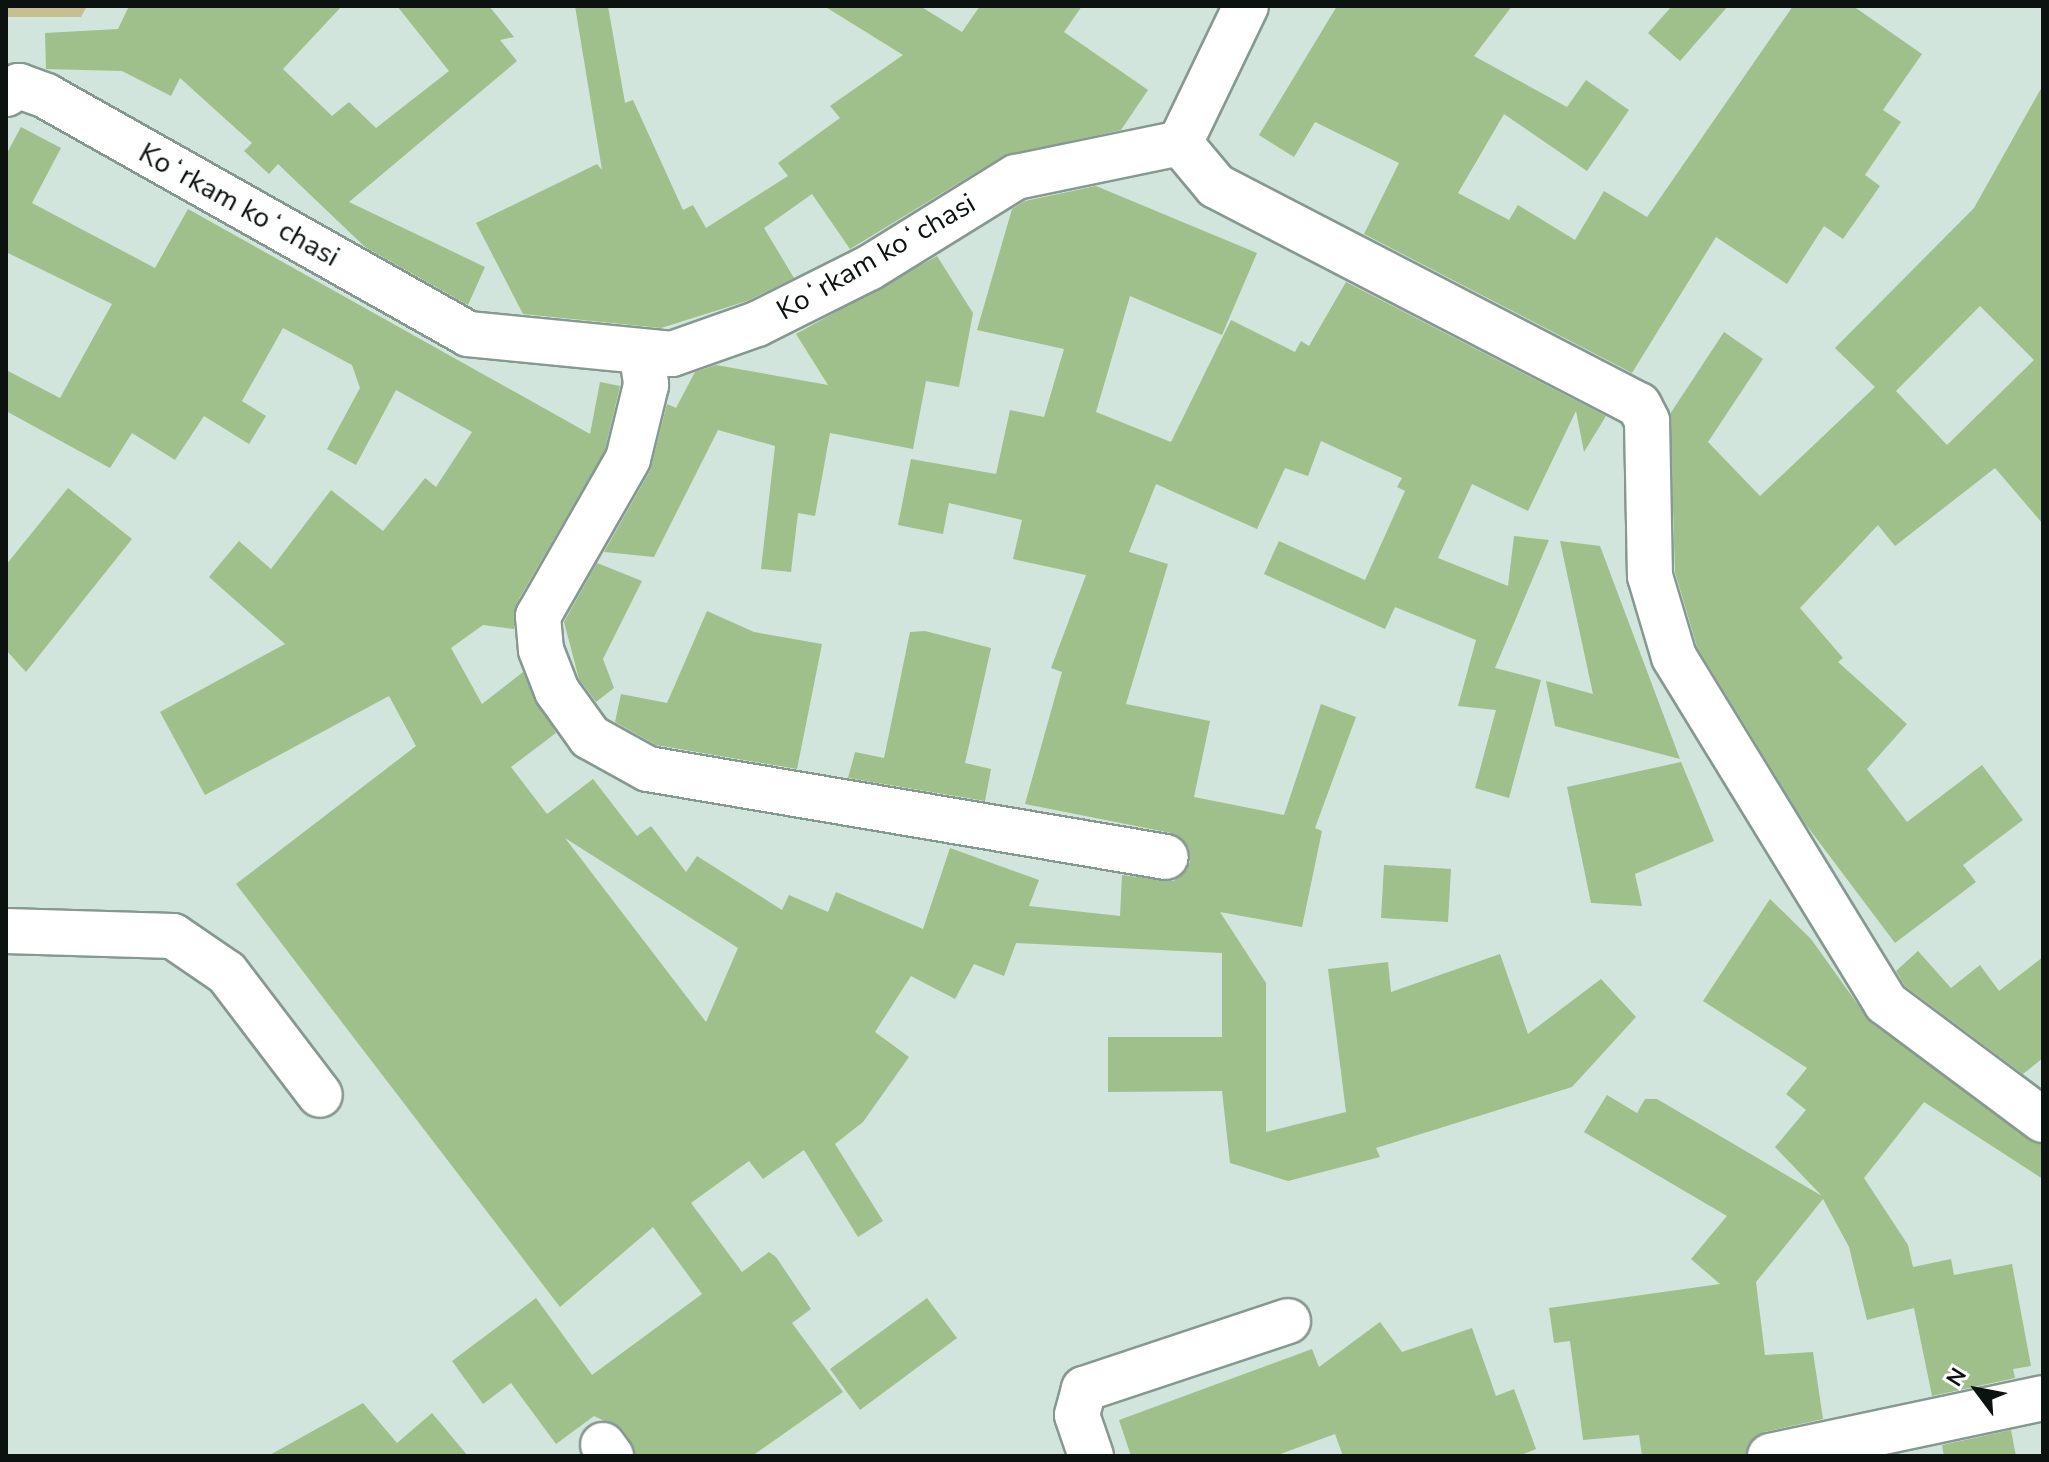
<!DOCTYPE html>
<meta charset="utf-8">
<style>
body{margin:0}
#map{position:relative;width:2049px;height:1462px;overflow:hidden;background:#d1e5dc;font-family:"Nunito Sans",sans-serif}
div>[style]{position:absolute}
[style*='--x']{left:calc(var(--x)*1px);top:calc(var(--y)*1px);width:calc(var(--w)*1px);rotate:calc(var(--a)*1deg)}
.green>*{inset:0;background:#c6bf8f}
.building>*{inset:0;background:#9fbf8b}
.roads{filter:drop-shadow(2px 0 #869990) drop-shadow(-2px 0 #869990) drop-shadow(0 2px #869990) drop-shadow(0 -2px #869990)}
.minor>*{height:44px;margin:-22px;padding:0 22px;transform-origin:22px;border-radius:22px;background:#fff}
span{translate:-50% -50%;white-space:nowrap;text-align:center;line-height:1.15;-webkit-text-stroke:6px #fff;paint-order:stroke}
.street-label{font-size:28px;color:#0b120f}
.frame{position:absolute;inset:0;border:8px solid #0b120f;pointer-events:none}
.north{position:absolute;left:1937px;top:1350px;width:80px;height:80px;-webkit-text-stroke:6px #fff;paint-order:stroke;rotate:302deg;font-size:22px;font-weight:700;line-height:32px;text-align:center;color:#0b120f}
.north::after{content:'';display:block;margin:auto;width:28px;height:36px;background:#0b120f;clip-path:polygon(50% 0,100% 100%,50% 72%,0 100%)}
</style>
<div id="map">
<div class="green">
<i style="clip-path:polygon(6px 6px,87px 6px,81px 17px,6px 17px)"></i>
</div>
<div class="building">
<i style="clip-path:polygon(129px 6px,342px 6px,283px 69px,332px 116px,349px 102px,376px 128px,449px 71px,397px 6px,489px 6px,514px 37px,500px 40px,517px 61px,349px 202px,485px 267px,468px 305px,365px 247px,278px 164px,269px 174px,244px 151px,252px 143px,180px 78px,171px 96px,122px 71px,46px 69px,45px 33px,118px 29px)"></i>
<i style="clip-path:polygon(575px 6px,608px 6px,625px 103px,633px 100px,683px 210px,693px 205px,706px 228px,788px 176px,778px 163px,840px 118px,830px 106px,903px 55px,824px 6px,920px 6px,962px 32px,980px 6px,1082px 6px,1064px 32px,1148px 90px,1121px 130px,1003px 156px,850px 249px,812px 194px,764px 228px,794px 278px,747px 301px,661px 328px,523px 314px,476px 223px,597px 164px,602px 170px)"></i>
<i style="clip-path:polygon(1337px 6px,1512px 6px,1474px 56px,1567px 107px,1586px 80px,1629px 110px,1587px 171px,1504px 114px,1458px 193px,1509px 220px,1518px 205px,1575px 240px,1604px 191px,1647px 217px,1793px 6px,1853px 6px,1922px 54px,1883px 110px,1901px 122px,1865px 175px,1880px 186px,1843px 239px,1824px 226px,1787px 284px,1716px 237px,1632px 373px,1364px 234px,1399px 163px,1315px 122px,1294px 157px,1259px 135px)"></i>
<i style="clip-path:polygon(1672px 6px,1728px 6px,1680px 61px,1648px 33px)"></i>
<i style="clip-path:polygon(evenodd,2043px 85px,2043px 524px,1995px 468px,1895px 546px,1878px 525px,1800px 608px,1843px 658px,1838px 662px,1907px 724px,1867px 769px,1907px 822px,1982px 765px,2023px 820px,1963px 865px,1976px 882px,1895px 943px,1804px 822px,1697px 647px,1675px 572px,1670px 414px,1724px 332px,1763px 359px,1708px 442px,1760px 496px,1875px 387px,1835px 348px,1974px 208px,2043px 85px,1980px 306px,2034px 360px,1947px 445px,1896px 391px,1980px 306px)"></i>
<i style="clip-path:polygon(evenodd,21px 127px,61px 148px,32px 203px,155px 268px,188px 209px,590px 434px,600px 382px,620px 386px,605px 450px,516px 604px,514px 629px,483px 625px,451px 648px,482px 704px,523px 672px,556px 733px,511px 767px,547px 814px,593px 779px,637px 836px,651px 826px,686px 872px,697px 856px,782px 910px,789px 895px,828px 912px,836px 892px,923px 929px,950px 848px,1039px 880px,1029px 906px,1120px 916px,1122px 875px,1174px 881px,1190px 862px,1189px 848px,1171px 833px,1025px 804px,1062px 672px,1051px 668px,1086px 575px,1013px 559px,1022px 520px,949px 503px,943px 534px,898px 525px,911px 459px,996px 474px,1010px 410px,1044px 417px,1064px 349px,977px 330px,1012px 209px,1025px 201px,1096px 186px,1257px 253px,1222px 335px,1130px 296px,1096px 412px,1171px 442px,1231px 320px,1295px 352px,1301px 341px,1309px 346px,1346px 282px,1606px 416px,1584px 452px,1576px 411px,1528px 511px,1472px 484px,1438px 558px,1508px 586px,1514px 536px,1549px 540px,1495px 668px,1541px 680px,1509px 798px,1475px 788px,1496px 710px,1458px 706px,1476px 640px,1395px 607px,1385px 629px,1264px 574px,1279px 541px,1365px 580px,1405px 491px,1397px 487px,1402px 478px,1321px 441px,1308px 476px,1285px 468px,1257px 529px,1156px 484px,1129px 552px,1168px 564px,1126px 704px,1210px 721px,1194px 797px,1284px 815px,1321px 704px,1356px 717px,1315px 828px,1322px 831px,1302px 927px,1220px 912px,1266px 983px,1266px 1132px,1346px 1112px,1328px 969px,1388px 962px,1391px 992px,1500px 954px,1528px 1034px,1601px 979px,1636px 1017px,1572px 1087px,1376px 1148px,1380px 1157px,1288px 1181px,1230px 1163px,1222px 1091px,1108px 1092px,1108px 1037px,1222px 1037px,1222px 953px,1016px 943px,1004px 976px,974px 964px,955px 999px,911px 976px,875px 1032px,909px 1057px,863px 1122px,835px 1144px,883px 1221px,858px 1237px,804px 1150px,763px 1179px,749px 1161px,691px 1203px,742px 1272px,769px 1252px,776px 1257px,811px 1309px,792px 1323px,843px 1392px,752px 1456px,636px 1456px,623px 1430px,594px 1416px,556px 1444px,511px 1383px,483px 1404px,452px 1361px,536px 1298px,592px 1375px,702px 1294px,653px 1227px,560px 1307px,236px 884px,416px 746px,389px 696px,205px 795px,160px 712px,285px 644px,209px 577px,239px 541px,271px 569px,331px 490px,383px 531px,425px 478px,436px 487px,472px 432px,396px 390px,356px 465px,327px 449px,360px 388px,352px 365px,283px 328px,242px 401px,266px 416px,249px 444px,204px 416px,175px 460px,132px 433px,110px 468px,6px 411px,6px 370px,60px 398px,112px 304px,6px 252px,6px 155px,21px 127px,565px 838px,738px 948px,706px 1022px,565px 838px)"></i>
<i style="clip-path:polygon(937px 256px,973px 313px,959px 387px,926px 381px,913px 449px,830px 433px,815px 516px,798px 513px,791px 572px,761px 569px,775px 446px,718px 430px,654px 557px,604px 552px,650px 471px,667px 404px,676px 408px,695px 372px,716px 365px,828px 385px,796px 334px)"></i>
<i style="clip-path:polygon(68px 488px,132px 539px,26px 672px,6px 650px,6px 565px)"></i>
<i style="clip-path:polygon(1560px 541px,1600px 546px,1680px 759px,1555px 726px,1546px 681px,1593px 694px)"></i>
<i style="clip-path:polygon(597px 563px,642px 581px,603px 659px,614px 688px,596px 702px,579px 679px,564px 622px)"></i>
<i style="clip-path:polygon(707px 611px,754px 632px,822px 644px,797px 769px,656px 745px,615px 722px,621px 694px,667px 703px)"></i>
<i style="clip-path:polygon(925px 631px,991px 648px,965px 763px,991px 769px,985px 801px,848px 778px,855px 752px,884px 758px,910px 632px)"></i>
<i style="clip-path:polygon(1681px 762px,1714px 841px,1635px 874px,1642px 906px,1591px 903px,1567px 787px)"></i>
<i style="clip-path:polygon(1384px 865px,1451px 869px,1448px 922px,1381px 918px)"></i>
<i style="clip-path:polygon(1770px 899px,1811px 939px,1871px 1023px,2043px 1144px,2043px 1179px,1924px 1102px,1864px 1178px,1908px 1245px,1913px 1267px,1951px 1259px,1954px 1275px,2012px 1264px,2031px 1366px,2013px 1369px,2015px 1378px,1932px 1396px,1914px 1308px,1867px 1320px,1849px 1247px,1823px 1199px,1756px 1282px,1765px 1355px,1813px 1352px,1823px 1419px,1764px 1432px,1746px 1456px,1642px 1456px,1639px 1435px,1583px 1440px,1570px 1341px,1554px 1343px,1549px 1308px,1720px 1284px,1691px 1259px,1727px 1216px,1584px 1132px,1607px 1095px,1637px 1113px,1645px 1099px,1657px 1099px,1822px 1196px,1775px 1147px,1806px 1110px,1786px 1094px,1807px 1068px,1703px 1001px)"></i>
<i style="clip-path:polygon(1918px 951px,1951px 988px,1980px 965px,1999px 991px,2043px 957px,2043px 1058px,2023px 1074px,1905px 986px,1896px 971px)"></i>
<i style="clip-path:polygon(927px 1298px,957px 1338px,860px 1410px,830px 1369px)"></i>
<i style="clip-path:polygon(1380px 1322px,1402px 1352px,1472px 1328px,1496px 1396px,1514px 1389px,1536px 1449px,1519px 1456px,1343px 1456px,1335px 1434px,1275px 1456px,1131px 1456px,1119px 1420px,1312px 1349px,1319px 1367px)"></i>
<i style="clip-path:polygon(363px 1403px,397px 1443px,432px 1413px,468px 1456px,268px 1456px)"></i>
<i style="clip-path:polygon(2011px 1430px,2016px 1456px,1944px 1456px,1942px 1445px)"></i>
</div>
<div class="roads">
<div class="minor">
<i style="--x:6;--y:94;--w:15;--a:-32"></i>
<i style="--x:19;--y:86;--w:29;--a:20"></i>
<i style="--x:46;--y:96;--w:484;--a:29.4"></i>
<i style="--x:468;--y:334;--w:205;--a:5.6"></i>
<i style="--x:672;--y:354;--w:90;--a:-19.4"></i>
<i style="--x:757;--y:324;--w:125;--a:-26.6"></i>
<i style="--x:869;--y:268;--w:173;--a:-31.8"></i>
<i style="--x:1016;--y:177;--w:167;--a:-11.7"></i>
<i style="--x:1180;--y:143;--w:152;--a:-64.3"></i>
<i style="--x:1180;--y:143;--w:56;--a:50.1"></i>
<i style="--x:1216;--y:186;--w:476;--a:27.4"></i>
<i style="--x:1639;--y:405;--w:18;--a:63"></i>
<i style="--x:1647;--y:421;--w:155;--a:88.9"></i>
<i style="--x:1650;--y:576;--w:84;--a:73.5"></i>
<i style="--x:1674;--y:657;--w:406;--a:58.5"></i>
<i style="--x:1886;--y:1003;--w:196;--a:36.7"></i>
<i style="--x:642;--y:355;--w:30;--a:82"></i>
<i style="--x:646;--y:385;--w:76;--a:103.7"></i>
<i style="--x:628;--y:459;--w:181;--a:119.8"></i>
<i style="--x:538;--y:616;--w:34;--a:85"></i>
<i style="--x:541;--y:650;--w:44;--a:68.7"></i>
<i style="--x:557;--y:691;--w:57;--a:54.3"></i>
<i style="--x:590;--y:737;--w:66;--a:28.9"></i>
<i style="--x:648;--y:769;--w:525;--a:9.64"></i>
<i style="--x:6;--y:931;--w:167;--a:1.7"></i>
<i style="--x:173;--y:936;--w:65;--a:34.4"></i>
<i style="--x:227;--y:973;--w:153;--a:52.7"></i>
<i style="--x:603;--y:1445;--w:14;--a:54"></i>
<i style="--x:1091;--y:1456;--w:43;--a:-108.9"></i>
<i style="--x:1077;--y:1415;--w:27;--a:-75"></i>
<i style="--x:1084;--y:1389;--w:215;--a:-18.4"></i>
<i style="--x:1770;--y:1456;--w:279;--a:-12"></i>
</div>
</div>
<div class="street-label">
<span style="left:239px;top:205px;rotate:29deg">Koʻrkam koʻchasi</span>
<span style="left:876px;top:257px;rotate:-30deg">Koʻrkam koʻchasi</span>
</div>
<div class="frame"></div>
<div class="north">N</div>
</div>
